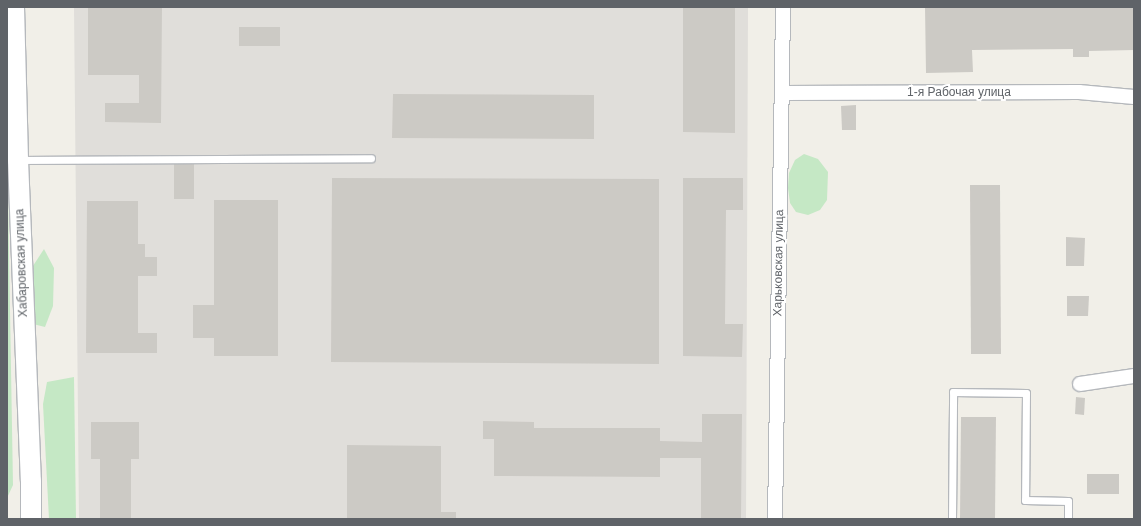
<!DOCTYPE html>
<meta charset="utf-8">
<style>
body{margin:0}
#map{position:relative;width:1141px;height:526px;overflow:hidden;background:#f1efe8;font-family:Helvetica,sans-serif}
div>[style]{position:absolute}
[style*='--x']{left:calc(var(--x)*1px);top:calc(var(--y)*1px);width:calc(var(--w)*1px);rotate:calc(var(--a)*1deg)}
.industrial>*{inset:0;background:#e0deda}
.green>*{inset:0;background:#c5e8c5}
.building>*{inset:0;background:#cccac5}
.roads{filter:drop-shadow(1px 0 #b5b8bc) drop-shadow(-1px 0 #b5b8bc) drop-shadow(0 1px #b5b8bc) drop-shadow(0 -1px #b5b8bc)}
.service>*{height:7px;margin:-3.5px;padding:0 3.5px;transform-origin:3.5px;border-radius:3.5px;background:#fff}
.minor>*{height:14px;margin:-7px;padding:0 7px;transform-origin:7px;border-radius:7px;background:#fff}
.secondary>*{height:20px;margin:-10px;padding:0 10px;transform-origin:10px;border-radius:10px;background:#fff}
span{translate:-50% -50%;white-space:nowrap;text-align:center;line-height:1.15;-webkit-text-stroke:4px #fff;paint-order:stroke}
.street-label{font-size:12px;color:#5f6368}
.frame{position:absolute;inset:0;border:8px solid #5f6368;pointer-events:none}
</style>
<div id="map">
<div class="industrial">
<i style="clip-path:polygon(74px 7px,748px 7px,746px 519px,79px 519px)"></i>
</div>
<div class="green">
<i style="clip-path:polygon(7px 135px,13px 485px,7px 498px)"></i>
<i style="clip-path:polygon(804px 154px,818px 159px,828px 172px,827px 200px,820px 210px,808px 215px,796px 212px,790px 203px,788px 188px,789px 173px,795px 160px)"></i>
<i style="clip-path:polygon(44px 249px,54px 268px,53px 306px,45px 327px,29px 323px,29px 272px)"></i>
<i style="clip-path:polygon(74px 377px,76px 519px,49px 519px,43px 404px,47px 382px)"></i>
</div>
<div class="building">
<i style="clip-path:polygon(88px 7px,162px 7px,161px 123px,105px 122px,105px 103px,139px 103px,139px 75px,88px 75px)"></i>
<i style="clip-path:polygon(683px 7px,735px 7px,735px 133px,683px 132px)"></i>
<i style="clip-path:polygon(925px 7px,1134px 7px,1134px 50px,1089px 51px,1089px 57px,1073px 57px,1073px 49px,972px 50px,973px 72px,926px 73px)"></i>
<i style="clip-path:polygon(239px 27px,280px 27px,280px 46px,239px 46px)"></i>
<i style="clip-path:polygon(393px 94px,594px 95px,594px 139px,392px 138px)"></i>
<i style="clip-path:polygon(856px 105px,856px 130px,842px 130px,841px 106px)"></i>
<i style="clip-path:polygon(174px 164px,194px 164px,194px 199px,174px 199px)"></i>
<i style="clip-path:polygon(332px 178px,659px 179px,659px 364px,331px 362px)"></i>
<i style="clip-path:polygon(683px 178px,743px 178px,743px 210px,726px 210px,725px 324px,743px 324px,742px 357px,683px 356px)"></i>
<i style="clip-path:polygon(970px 185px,1000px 185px,1001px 354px,971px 354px)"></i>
<i style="clip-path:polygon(214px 200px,278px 200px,278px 356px,214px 356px,214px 338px,193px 338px,193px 305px,214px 305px)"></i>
<i style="clip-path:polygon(87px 201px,138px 201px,138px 244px,145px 244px,145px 257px,157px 257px,157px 276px,138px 276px,138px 333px,157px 333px,157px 353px,86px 353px)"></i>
<i style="clip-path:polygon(1066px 237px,1085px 238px,1084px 266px,1066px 266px)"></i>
<i style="clip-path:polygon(1067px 296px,1089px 296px,1088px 316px,1067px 316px)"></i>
<i style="clip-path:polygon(1076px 397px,1085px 398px,1084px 415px,1075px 414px)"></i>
<i style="clip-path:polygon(702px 414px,742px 414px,741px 519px,701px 519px,701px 458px,660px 458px,660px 477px,494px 476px,494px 439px,483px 439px,483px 421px,534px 422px,534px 428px,660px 428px,660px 441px,702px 442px)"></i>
<i style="clip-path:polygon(961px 417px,996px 417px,995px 519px,960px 519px)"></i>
<i style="clip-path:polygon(91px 422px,139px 422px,139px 459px,131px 459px,131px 519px,100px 519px,100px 459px,91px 459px)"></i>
<i style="clip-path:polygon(347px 445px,441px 446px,441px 512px,456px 512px,456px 519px,347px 519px)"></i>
<i style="clip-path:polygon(1087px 474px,1119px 474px,1119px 494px,1087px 494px)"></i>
</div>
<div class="roads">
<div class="service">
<i style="--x:20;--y:160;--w:351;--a:-0.3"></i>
<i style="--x:952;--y:519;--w:127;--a:-89.5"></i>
<i style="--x:953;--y:392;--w:73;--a:0.8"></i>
<i style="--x:1026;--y:393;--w:107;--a:90.5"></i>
<i style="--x:1025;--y:500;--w:43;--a:1.3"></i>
<i style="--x:1068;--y:501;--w:18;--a:90"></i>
</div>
<div class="minor">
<i style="--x:783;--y:93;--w:296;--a:-0.2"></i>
<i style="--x:1079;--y:92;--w:55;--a:5.2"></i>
<i style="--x:1080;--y:384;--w:55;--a:-8.4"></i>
<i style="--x:775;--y:519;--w:512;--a:-89.1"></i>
</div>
<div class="secondary">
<i style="--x:14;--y:7;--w:153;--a:88.5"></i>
<i style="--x:18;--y:160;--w:321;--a:87.7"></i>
<i style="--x:31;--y:481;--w:38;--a:90"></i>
</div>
</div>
<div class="street-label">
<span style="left:959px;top:93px">1-я Рабочая улица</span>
<span style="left:22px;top:263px;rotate:-92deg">Хабаровская улица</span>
<span style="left:779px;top:263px;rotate:-89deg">Харьковская улица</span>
</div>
<div class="frame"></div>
</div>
